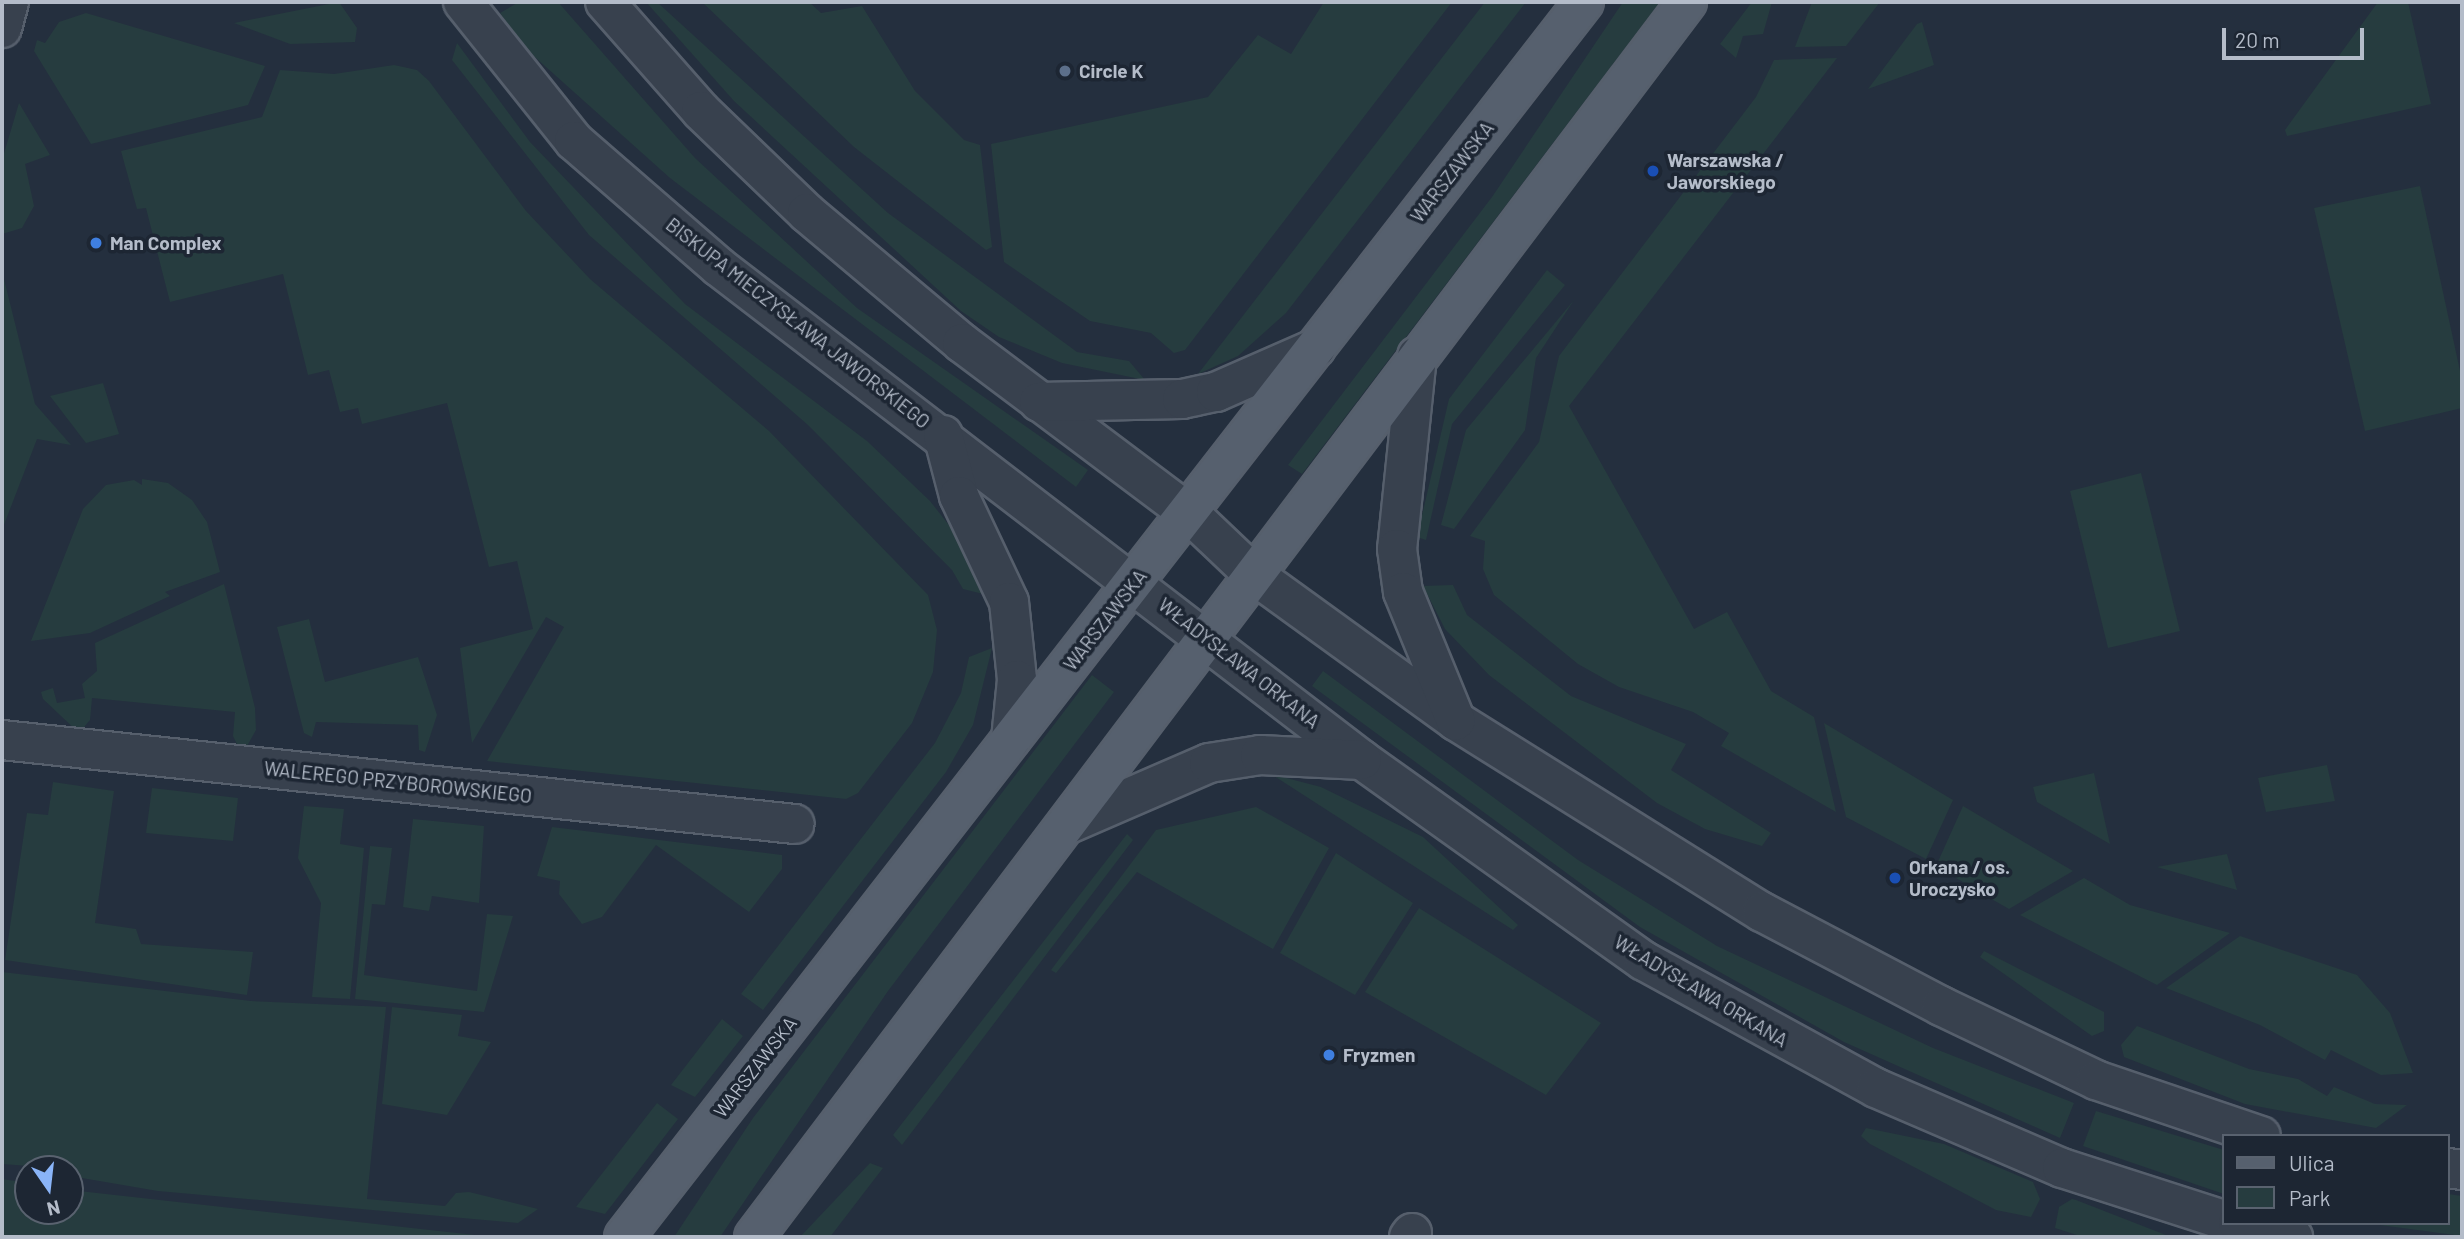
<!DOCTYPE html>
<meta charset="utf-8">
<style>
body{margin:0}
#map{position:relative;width:2464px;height:1239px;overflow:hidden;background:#242f3e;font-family:Barlow,sans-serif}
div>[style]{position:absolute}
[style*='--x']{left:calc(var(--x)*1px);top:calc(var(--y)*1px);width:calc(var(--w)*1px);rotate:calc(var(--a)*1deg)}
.green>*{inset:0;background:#263c3f}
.roads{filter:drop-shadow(2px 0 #565f6c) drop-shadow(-2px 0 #565f6c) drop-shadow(0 2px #565f6c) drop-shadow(0 -2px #565f6c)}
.minor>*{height:38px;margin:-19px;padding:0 19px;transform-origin:19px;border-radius:19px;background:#38414e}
.major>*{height:38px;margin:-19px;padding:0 19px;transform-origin:19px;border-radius:19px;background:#56606e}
.dots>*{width:19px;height:19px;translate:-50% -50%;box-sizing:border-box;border:4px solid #1d2633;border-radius:50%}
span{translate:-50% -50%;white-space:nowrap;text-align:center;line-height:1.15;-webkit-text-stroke:7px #1d2633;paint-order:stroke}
.poi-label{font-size:19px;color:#b4bcc9;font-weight:700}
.left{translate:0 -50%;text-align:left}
.street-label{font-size:19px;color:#b4bcc9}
.frame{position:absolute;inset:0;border:4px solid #b4bcc9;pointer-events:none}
.legend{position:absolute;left:2222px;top:1134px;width:228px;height:91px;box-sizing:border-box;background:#1d2633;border:2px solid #59626f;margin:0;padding:9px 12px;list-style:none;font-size:21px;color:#b4bcc9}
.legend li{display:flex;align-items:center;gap:14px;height:35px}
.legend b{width:35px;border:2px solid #59626f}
.north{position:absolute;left:14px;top:1155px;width:70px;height:70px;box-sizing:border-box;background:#1d2633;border:2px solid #59626f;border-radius:50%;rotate:166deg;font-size:19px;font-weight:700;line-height:28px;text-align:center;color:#b4bcc9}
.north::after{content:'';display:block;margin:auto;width:24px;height:32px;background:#8ab4f8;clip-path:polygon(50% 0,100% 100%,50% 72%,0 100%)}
.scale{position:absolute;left:2222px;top:28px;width:142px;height:32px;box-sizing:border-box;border:4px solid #b4bcc9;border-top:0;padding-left:9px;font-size:21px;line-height:24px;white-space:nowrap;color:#b4bcc9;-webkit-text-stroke:5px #1d2633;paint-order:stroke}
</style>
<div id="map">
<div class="green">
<i style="clip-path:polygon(339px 2px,357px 28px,355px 42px,290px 44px,234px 23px)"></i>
<i style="clip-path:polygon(519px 2px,558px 2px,695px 158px,857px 308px,1088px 470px,1076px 487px,670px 178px,527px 50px,500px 13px)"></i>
<i style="clip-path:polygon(646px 2px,657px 2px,888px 213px,1077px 352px,1129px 361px,1145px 380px,1062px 363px,999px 337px,961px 311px,734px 101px)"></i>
<i style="clip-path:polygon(702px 2px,809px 2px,821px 13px,862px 6px,915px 91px,964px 140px,980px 145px,992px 247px,986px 250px,854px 147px)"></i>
<i style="clip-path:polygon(1324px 2px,1452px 2px,1185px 350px,1174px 353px,1151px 333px,1090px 321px,1004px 262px,991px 144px,1208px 97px,1258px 35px,1291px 54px)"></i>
<i style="clip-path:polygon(1485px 2px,1526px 2px,1286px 313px,1238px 356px,1198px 374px)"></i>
<i style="clip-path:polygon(1623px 2px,1660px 2px,1302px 474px,1288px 465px,1492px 197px)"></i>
<i style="clip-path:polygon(1752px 2px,1772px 2px,1763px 34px,1743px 36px,1736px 58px,1720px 44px)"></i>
<i style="clip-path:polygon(1812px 2px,1880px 2px,1846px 46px,1795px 47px)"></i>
<i style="clip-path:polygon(2378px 2px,2408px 2px,2431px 104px,2287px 136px,2285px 130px)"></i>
<i style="clip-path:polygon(86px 13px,265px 66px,248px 105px,91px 144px,34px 51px,37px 40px,45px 43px,59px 22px)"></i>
<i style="clip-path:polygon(1922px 22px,1934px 65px,1868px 89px,1917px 24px)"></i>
<i style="clip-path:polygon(457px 43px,530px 142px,685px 304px,867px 441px,930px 501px,963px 543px,987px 595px,963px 589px,952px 570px,808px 425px,589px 235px,452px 60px)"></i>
<i style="clip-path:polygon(1837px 58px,1569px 406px,1694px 629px,1727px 612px,1771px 691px,1814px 717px,1836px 812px,1721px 746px,1729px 733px,1693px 712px,1619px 687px,1578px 664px,1494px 595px,1483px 569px,1485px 541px,1470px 536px,1539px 442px,1559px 356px,1756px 97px,1774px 60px)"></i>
<i style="clip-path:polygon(394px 65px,417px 70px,429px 81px,526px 211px,590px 279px,769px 431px,928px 595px,937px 630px,933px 672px,912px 723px,858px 793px,846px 799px,487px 761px,564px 627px,546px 617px,472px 743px,460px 648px,533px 629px,517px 561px,489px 567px,447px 403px,362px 424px,358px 408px,340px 412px,329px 370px,308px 375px,283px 274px,170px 302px,146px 208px,137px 209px,121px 151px,262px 117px,280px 70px,334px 74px)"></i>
<i style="clip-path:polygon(19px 103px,50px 155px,25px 164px,34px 206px,22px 228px,2px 234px,2px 160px)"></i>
<i style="clip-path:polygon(2420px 186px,2462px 380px,2462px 408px,2365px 431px,2314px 208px)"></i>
<i style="clip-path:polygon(1547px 270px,1565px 285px,1452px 424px,1426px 540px,1417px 537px,1449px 399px)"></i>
<i style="clip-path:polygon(2px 271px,35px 404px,71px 445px,37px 439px,2px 530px)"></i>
<i style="clip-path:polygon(1574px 300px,1536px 358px,1525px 430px,1454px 529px,1441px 525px,1466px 430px)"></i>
<i style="clip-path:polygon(103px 383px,119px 434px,86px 443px,50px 396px)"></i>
<i style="clip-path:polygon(2141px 473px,2180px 631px,2108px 648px,2070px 491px)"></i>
<i style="clip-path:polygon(142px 479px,168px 483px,192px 500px,207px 522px,220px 572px,165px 592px,170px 596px,90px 633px,31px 641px,83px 509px,106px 485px,134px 480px,142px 485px)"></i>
<i style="clip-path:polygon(224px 584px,255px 708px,256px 730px,247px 746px,240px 750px,233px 736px,235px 712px,92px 698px,90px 720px,79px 733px,43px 699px,41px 692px,53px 688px,57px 703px,85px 698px,82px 684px,97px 671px,95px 643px)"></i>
<i style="clip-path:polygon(1453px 585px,1467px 615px,1571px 696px,1686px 744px,1671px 770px,1771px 833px,1762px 846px,1705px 829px,1657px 803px,1489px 675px,1445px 629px,1423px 586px)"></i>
<i style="clip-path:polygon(309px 619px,325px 682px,418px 657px,437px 715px,425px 752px,419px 750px,418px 725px,316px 722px,312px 737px,304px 733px,277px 627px)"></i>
<i style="clip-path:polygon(992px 648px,973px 725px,946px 772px,763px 1010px,741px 994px,935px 743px,961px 693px,969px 657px)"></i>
<i style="clip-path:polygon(1323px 671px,1578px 860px,1717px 946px,1933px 1048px,2074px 1103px,2060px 1138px,1844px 1042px,1640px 927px,1312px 686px)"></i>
<i style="clip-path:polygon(1092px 675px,1114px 692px,888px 991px,720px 1237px,674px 1237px,753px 1118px)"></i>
<i style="clip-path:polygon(1824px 723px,1953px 800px,1926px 859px,1846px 817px)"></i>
<i style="clip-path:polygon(2327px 765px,2335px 801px,2266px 812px,2258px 778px)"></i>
<i style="clip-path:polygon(2094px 773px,2110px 844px,2037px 802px,2033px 787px)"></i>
<i style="clip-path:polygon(1271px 774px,1321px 787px,1423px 837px,1518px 925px,1513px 930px)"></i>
<i style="clip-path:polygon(53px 782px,114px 791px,95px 923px,136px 929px,141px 944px,253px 952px,247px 995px,5px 960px,27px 813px,48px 815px)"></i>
<i style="clip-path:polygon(152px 788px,238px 798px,233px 841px,146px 833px)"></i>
<i style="clip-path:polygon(304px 806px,344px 809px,340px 844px,364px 848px,350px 999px,312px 997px,321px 903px,298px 858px)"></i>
<i style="clip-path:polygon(1963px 806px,2073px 871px,2009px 909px,1988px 897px,1936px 866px)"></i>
<i style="clip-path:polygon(1256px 807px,1329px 848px,1273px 949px,1137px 872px,1056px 973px,1051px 970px,1156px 830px)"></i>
<i style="clip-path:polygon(413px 819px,484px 826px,479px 903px,432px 896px,429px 911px,403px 907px)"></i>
<i style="clip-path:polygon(552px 827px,782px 855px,782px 869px,749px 912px,656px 845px,602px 917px,582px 924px,559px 894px,560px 881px,537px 876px)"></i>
<i style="clip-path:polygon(1127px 834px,1133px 840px,902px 1145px,893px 1135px)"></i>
<i style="clip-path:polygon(370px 846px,392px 848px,385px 905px,372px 904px,364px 975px,477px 991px,487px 914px,513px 916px,484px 1012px,355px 999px)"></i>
<i style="clip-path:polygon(1336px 853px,1413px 903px,1355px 995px,1280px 953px)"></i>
<i style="clip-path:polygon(2227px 854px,2237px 890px,2157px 867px)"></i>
<i style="clip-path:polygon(2084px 878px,2130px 905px,2230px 933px,2157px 985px,2020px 915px)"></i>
<i style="clip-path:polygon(1419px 908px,1601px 1023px,1546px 1095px,1365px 992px)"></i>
<i style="clip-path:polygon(2240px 936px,2357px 975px,2390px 1013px,2413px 1073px,2381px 1075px,2331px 1050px,2325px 1060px,2260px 1025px,2166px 988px)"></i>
<i style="clip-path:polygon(1984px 951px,2104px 1012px,2104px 1031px,2092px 1036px,1980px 957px)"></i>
<i style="clip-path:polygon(2px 972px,251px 1001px,386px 1007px,367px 1199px,445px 1206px,456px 1193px,469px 1192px,538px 1209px,518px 1223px,158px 1191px,70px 1176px,70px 1169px,2px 1164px)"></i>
<i style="clip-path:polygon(392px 1007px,462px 1015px,458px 1036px,491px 1042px,447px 1115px,382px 1104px)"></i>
<i style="clip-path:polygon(722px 1019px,743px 1036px,695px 1097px,671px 1085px)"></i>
<i style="clip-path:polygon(2137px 1026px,2249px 1069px,2298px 1079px,2327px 1096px,2334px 1087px,2375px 1104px,2407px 1105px,2376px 1128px,2245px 1104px,2124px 1057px,2121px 1045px)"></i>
<i style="clip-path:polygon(657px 1103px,678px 1119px,605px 1214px,576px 1207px)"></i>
<i style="clip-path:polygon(2096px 1111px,2224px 1150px,2224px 1194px,2083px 1146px)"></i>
<i style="clip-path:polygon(1866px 1128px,1944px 1144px,2033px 1182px,2040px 1199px,2031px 1217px,1996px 1210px,1870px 1144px,1861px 1136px)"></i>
<i style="clip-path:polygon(870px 1163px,883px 1168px,830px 1237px,800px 1237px)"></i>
<i style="clip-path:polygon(2px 1179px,28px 1183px,28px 1211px,70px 1211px,70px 1190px,493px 1237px,2px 1237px)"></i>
<i style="clip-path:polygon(2448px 1194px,2462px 1196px,2462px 1236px,2365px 1223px,2448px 1223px)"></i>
<i style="clip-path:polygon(2072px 1199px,2076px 1200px,2171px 1237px,2083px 1237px,2055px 1228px,2059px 1207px)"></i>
</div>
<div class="roads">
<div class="minor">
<i style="--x:463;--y:2;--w:178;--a:51.4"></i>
<i style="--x:574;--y:141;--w:192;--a:41"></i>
<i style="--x:719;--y:267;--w:810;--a:37.48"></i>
<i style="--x:1362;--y:760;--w:346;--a:35.5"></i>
<i style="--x:1644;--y:961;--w:264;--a:28.7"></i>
<i style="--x:1876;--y:1088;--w:202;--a:23.3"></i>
<i style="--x:2062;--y:1168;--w:170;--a:17.8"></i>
<i style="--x:605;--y:2;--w:145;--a:48.6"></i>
<i style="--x:701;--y:111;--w:147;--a:43.9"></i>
<i style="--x:807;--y:213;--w:202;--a:40"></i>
<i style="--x:962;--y:343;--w:285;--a:36.9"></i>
<i style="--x:1190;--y:514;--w:87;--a:43.6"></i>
<i style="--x:1253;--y:574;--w:251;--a:35.9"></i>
<i style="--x:1456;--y:721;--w:361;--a:32"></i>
<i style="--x:1762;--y:912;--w:202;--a:27.7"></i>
<i style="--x:1941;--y:1006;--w:172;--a:25.5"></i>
<i style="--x:2096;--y:1080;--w:174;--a:18.7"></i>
<i style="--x:2;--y:28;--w:27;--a:-75"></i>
<i style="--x:1417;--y:356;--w:194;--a:95.9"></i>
<i style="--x:1397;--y:549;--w:43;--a:82.1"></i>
<i style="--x:1403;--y:592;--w:139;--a:67.7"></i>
<i style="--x:1039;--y:402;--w:143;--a:-1.2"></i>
<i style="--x:1182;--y:399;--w:35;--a:-12"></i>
<i style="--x:1216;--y:392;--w:109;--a:-23.7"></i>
<i style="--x:943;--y:435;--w:63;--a:75.3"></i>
<i style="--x:959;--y:496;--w:117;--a:64.7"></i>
<i style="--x:1009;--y:602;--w:78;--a:84.1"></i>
<i style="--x:1017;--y:680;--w:59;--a:95.8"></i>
<i style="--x:2;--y:740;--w:797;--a:6.05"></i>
<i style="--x:1066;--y:825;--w:156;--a:-23.4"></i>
<i style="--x:1209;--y:763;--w:52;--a:-8.9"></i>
<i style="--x:1260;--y:755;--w:102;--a:2.8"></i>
<i style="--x:2448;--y:1168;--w:14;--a:8"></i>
<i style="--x:2238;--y:1223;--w:57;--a:14.3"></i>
<i style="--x:1409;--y:1237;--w:5;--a:-53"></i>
</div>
<div class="major">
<i style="--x:624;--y:1237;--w:1564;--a:-52.14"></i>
<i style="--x:754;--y:1237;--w:1548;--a:-52.93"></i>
</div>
</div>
<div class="dots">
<i style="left:1065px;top:71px;background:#5c6f8a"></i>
<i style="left:1653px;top:171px;background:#1a4fb4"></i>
<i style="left:96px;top:243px;background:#3f7fe0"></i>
<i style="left:1895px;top:878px;background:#1a4fb4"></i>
<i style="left:1329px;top:1055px;background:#3f7fe0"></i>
</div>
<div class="poi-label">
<span class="left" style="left:1079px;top:71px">Circle K</span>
<span class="left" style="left:1667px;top:171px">Warszawska /<br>Jaworskiego</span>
<span class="left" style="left:110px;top:243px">Man Complex</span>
<span class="left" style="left:1909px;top:878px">Orkana / os.<br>Uroczysko</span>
<span class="left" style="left:1343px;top:1055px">Fryzmen</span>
</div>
<div class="street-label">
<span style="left:1452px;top:172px;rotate:-52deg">WARSZAWSKA</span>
<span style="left:798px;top:323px;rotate:38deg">BISKUPA MIECZYSŁAWA JAWORSKIEGO</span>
<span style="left:1105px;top:620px;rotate:-52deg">WARSZAWSKA</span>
<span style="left:1239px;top:663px;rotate:38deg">WŁADYSŁAWA ORKANA</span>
<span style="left:398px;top:782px;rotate:6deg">WALEREGO PRZYBOROWSKIEGO</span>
<span style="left:1701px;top:991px;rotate:31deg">WŁADYSŁAWA ORKANA</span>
<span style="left:755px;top:1067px;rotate:-52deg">WARSZAWSKA</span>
</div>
<div class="frame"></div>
<ul class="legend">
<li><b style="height:9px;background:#56606e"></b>Ulica</li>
<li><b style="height:19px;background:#263c3f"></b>Park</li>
</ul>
<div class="north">N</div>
<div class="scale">20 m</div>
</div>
